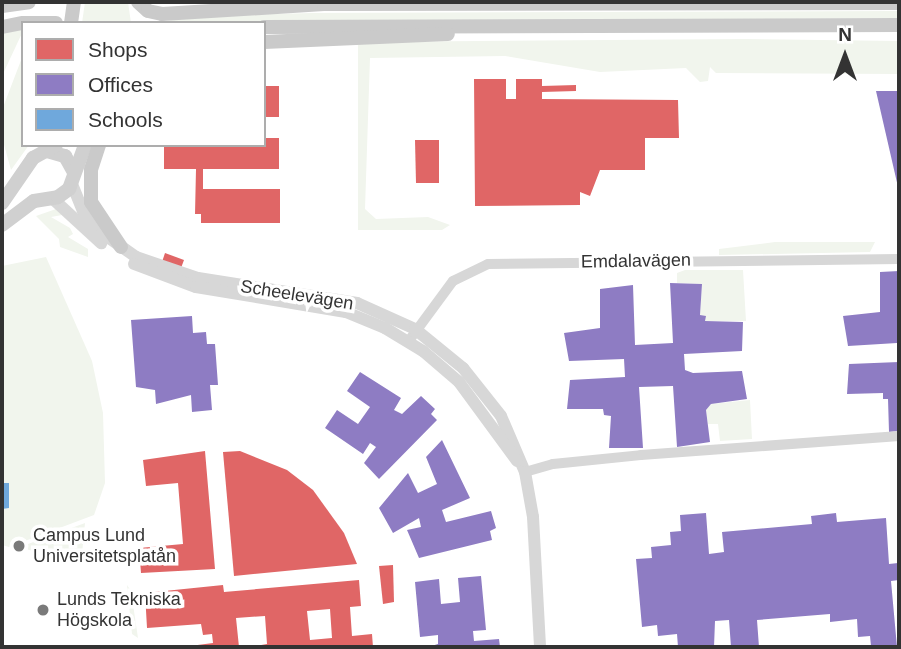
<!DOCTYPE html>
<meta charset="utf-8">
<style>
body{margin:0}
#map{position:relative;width:901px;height:649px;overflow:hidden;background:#fff;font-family:Arial,sans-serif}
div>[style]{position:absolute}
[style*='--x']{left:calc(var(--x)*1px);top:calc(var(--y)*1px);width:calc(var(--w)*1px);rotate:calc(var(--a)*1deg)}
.green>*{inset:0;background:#f1f5ed}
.shops>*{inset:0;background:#e06666}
.offices>*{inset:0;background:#8e7cc3}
.schools>*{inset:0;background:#6fa8dc}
.minor>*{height:10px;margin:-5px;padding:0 5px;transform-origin:5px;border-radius:5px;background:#d7d7d7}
.tertiary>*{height:12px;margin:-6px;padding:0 6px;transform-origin:6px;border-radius:6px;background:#d7d7d7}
.secondary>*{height:14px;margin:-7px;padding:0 7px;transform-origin:7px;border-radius:7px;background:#d0d0d0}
.primary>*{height:14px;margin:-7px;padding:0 7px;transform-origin:7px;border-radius:7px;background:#cacaca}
.dots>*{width:19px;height:19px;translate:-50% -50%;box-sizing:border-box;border:4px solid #fff;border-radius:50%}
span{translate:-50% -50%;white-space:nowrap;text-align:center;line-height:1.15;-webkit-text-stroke:7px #fff;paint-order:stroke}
.street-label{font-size:18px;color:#333}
.poi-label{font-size:18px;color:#333}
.left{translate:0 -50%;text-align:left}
.frame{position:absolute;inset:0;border:4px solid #333;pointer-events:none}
.legend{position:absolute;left:21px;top:21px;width:245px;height:126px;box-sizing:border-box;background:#fff;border:2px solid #adadad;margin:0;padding:9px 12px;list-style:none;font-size:21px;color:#333}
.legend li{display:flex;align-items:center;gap:14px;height:35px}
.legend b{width:35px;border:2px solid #adadad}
.north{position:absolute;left:810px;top:21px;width:70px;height:70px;-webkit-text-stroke:5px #fff;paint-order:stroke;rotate:0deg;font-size:19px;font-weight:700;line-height:28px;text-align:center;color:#333}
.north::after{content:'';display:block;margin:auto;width:24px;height:32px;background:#333;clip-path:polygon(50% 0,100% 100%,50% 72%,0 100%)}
</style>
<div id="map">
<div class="green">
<i style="clip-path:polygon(85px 2px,128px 2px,131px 23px,82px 23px)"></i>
<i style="clip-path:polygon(899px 11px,899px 18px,151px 23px,200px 16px,312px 13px)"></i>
<i style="clip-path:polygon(23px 29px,23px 31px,2px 76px,2px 32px)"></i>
<i style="clip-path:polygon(745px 39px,899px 41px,899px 74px,716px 73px,710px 67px,708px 81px,700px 82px,686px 68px,600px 72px,505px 56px,370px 58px,365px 209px,376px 219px,428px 217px,450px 225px,442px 230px,358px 230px,358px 42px)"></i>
<i style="clip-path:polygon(23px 55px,23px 145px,29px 145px,11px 170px,3px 141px,2px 110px)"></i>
<i style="clip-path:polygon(56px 209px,62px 215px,51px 217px,70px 228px,73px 234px,68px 237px,88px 249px,88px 257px,60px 247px,59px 239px,36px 216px)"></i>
<i style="clip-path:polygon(775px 242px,875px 242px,870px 252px,719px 255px,719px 249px)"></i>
<i style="clip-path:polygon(46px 257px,92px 361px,103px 413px,105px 483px,94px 515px,9px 547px,2px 545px,2px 266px)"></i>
<i style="clip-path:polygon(685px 270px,743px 270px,746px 321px,705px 321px,700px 315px,702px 284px,677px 283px,677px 273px)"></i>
<i style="clip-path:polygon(750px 400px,752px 439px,720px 441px,718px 424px,708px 424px,706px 410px,711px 404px)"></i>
<i style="clip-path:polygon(85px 523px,81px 564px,22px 548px,28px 544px)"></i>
<i style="clip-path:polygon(127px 585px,131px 591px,138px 638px,132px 634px)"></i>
</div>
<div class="shops">
<i style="clip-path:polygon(474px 79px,506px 79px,506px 99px,516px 99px,516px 79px,542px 79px,542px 86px,576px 85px,576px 91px,542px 92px,542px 99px,678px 100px,679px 138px,645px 138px,645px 170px,600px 170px,590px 196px,580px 192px,580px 205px,475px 206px)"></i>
<i style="clip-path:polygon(264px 86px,279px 86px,279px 117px,264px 117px)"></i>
<i style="clip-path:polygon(264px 138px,279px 138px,279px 169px,203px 169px,203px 189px,280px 189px,280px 223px,201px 223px,201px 214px,195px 214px,196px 169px,164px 169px,164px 145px,264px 145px)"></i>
<i style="clip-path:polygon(415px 140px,439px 140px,439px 183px,416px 183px)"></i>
<i style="clip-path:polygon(165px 253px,184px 260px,181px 268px,162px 262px)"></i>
<i style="clip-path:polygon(205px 451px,215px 569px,141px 573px,139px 548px,183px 544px,178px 483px,146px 486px,143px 460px)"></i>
<i style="clip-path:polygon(240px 451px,287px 470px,313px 490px,344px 533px,357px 564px,234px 576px,223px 452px)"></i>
<i style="clip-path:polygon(393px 565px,394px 602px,383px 604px,379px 566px)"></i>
<i style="clip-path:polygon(evenodd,359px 580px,361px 606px,350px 607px,352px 636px,372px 634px,373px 647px,249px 647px,267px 644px,265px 616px,236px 618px,239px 647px,182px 647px,213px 643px,212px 634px,203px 635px,201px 624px,147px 628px,145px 593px,223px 585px,224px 592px,359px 580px,330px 609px,332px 638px,310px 640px,307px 611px,330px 609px)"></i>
</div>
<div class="offices">
<i style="clip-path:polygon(876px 91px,899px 91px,899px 187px,898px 187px)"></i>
<i style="clip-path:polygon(899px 271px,899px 348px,897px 343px,848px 346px,843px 316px,880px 312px,880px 272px)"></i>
<i style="clip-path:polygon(670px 283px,702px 284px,700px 315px,706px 316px,705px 321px,743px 322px,742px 351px,684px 354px,685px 370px,693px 373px,742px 371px,747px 399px,711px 404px,706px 410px,710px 442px,677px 447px,673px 386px,639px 387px,643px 448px,609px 448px,611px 416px,604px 415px,603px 409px,567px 409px,570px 380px,625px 377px,624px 359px,569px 361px,564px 333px,600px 328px,600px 289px,633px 285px,635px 345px,673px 343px)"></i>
<i style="clip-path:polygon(192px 316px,193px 333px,206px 332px,207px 344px,215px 344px,218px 385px,210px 385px,212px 410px,192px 412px,191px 395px,156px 404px,155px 390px,136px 387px,131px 320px)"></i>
<i style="clip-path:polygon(899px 362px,899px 431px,889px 432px,888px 399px,883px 399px,883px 393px,847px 394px,849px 364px)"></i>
<i style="clip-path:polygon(360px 372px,401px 398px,394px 410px,402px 414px,421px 396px,435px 409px,431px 414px,437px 420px,379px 479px,364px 463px,376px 447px,370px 443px,363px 454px,325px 428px,337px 410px,358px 424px,370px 407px,347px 391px)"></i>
<i style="clip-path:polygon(442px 440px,470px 498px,442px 510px,446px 522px,491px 511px,496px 528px,490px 531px,492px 540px,419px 558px,407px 530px,421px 527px,419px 518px,393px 533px,379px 508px,408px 473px,418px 493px,437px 484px,426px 457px)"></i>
<i style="clip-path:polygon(706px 513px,709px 554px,724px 552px,722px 532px,812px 524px,811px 516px,836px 513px,837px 522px,886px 518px,889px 564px,898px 563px,899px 580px,891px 581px,897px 647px,871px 646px,870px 636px,858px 637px,857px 619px,830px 622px,830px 614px,757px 620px,759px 647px,731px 647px,729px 620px,715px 621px,714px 647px,678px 647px,677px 634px,658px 636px,657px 625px,642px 627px,636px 559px,652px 558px,651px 547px,671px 545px,670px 532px,681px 531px,680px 515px)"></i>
<i style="clip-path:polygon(481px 576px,486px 630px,473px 631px,474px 641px,499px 639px,500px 647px,428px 647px,438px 644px,438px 635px,420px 637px,415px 582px,439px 579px,441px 604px,460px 602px,458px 578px)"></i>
</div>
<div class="schools">
<i style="clip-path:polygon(2px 483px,9px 483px,9px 508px,2px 509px)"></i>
</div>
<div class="minor">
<i style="--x:408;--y:342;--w:76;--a:-53.6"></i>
<i style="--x:453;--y:281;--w:39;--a:-26"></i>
<i style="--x:488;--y:264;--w:411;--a:-0.7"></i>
<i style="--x:525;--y:472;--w:29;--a:-16"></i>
<i style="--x:553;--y:464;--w:88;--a:-5.8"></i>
<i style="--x:641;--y:455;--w:259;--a:-4.2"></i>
</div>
<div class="tertiary">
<i style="--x:72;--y:184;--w:31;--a:68"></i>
<i style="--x:84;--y:213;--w:27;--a:48"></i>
<i style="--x:102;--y:233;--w:42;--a:35.2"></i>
<i style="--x:136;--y:257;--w:65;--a:18.7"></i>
<i style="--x:198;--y:278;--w:161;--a:8.9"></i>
<i style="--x:357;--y:303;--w:64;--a:24.1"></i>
<i style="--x:415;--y:329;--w:62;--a:39.1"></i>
<i style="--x:463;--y:368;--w:61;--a:51.6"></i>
<i style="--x:501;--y:416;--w:61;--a:66.8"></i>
<i style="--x:525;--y:472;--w:46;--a:79.9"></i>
<i style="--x:533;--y:517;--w:130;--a:86.9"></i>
<i style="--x:52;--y:198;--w:67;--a:42.6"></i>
<i style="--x:134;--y:264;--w:66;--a:20.4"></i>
<i style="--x:196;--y:287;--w:152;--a:9.5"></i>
<i style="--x:346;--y:312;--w:42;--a:22.3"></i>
<i style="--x:385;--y:328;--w:44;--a:31.2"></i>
<i style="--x:423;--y:351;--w:48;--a:40.7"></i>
<i style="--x:459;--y:382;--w:98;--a:53.7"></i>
</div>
<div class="secondary">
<i style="--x:47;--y:151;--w:19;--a:16"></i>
<i style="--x:65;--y:156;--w:18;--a:61"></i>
<i style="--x:2;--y:203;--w:55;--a:-55.4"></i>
<i style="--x:33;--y:158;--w:26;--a:-29"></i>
<i style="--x:2;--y:225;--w:40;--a:-37"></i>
<i style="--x:34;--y:201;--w:24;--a:-9"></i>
<i style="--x:58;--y:197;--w:14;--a:-36"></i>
<i style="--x:69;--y:189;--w:47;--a:-70"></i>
</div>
<div class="primary">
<i style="--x:138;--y:2;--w:13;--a:42"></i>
<i style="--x:148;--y:11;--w:14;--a:12"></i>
<i style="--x:162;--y:14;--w:162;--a:-3.5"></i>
<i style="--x:324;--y:4;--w:575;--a:-0.1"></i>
<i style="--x:2;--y:6;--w:27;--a:-8"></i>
<i style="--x:24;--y:23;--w:32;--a:0"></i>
<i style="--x:71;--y:23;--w:21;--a:-82"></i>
<i style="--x:2;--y:27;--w:21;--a:-11"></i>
<i style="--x:264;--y:27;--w:635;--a:-0.18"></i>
<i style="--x:264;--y:42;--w:184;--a:-2.5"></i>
<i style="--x:99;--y:145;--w:25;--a:108"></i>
<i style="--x:91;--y:169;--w:33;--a:90"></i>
<i style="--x:91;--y:202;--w:54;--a:56.3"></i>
</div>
<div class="dots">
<i style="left:19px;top:546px;background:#7a7a7a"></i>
<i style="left:43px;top:610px;background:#7a7a7a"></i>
</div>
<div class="street-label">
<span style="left:636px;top:261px;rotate:-1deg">Emdalavägen</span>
<span style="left:297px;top:295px;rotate:9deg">Scheelevägen</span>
</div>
<div class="poi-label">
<span class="left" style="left:33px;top:546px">Campus Lund<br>Universitetsplatån</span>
<span class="left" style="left:57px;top:610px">Lunds Tekniska<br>Högskola</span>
</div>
<div class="frame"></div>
<ul class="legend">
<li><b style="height:19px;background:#e06666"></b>Shops</li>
<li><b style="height:19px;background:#8e7cc3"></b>Offices</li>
<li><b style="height:19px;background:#6fa8dc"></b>Schools</li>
</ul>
<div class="north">N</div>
</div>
